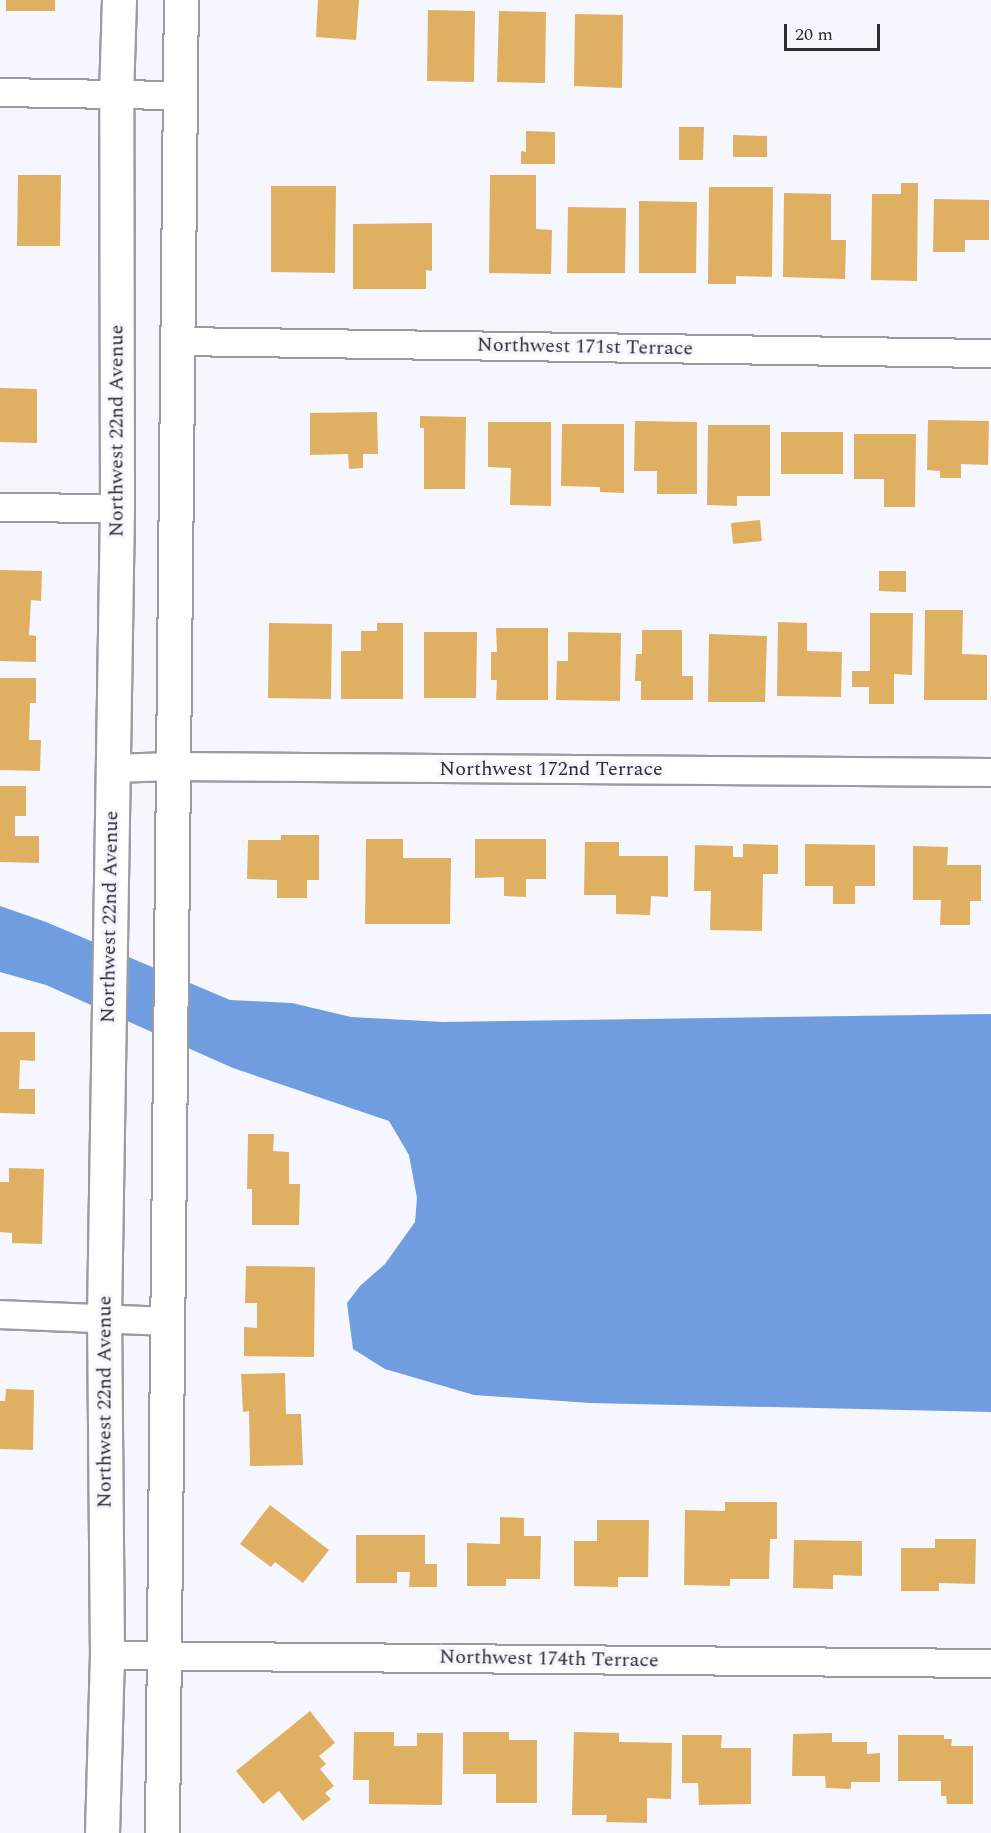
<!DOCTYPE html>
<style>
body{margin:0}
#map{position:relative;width:991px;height:1833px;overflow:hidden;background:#f6f6fe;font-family:Spectral,serif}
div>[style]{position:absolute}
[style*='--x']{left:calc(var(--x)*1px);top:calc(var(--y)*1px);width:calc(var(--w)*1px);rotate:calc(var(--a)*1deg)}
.water>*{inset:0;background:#6f9de0}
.building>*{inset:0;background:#dfb062}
.roads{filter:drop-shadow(2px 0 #9b9ba4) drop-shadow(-2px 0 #9b9ba4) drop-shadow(0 2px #9b9ba4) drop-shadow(0 -2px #9b9ba4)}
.minor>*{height:27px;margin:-13.5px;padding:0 13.5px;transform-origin:13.5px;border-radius:13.5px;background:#fff}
.secondary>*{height:33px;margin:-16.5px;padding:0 16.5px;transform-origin:16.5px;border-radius:16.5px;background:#fff}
span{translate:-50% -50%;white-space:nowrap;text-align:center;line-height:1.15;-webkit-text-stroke:6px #f6f6fe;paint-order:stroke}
.street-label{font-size:20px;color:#2e2e32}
.scale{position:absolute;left:784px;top:24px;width:96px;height:27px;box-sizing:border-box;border:3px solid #2e2e32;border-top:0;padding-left:8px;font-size:18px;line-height:21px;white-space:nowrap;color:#2e2e32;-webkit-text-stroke:4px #f6f6fe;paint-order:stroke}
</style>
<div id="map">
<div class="water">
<i style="clip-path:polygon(0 906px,46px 922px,230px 1000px,292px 1003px,351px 1017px,443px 1022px,991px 1014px,991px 1412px,590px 1403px,474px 1395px,385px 1369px,353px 1349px,347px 1303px,360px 1286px,385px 1264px,415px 1222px,417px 1198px,409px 1155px,389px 1121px,233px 1068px,46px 985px,0 972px)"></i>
</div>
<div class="building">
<i style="clip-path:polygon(6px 0,55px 0,55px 11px,6px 11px)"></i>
<i style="clip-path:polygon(318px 0,359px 0,356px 40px,316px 37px)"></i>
<i style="clip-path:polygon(428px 10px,475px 11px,474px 82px,427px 81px)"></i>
<i style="clip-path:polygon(499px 11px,546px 12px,545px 83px,497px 82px)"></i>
<i style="clip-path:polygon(575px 14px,623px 15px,622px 88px,574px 86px)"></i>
<i style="clip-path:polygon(679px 127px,704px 127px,703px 160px,679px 160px)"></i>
<i style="clip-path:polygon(526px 131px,555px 132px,555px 164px,521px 164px,521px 151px,526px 152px)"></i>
<i style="clip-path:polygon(733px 135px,767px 136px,767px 157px,733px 157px)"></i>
<i style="clip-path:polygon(18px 175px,61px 175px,60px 246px,17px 246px)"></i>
<i style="clip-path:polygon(490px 175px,536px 175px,536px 229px,552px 230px,551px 274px,489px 273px)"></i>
<i style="clip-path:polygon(901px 183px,918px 183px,917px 281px,871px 280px,872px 194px,901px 194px)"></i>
<i style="clip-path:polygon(271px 186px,336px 186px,335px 273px,271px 272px)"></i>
<i style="clip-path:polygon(709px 187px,773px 187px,772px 277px,736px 276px,736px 284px,708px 284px)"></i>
<i style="clip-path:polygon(784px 193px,831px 194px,831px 240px,846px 240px,845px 279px,783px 277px)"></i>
<i style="clip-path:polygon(934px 199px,989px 200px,989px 240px,965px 240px,965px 252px,933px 252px)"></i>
<i style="clip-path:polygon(639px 201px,697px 202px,696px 273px,639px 273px)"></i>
<i style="clip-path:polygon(568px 207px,626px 208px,625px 273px,567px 273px)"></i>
<i style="clip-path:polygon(432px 223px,432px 271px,426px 270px,426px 289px,353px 289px,353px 224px)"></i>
<i style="clip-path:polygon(0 388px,37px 389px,37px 443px,0 442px)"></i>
<i style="clip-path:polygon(377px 412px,378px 454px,363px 454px,363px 468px,349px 469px,348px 454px,310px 455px,310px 413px)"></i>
<i style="clip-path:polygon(420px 416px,466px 417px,465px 489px,424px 489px,424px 428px,420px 428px)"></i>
<i style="clip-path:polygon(928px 420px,989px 421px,988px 465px,961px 464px,961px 478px,940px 478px,940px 471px,927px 470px)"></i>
<i style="clip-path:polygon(635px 421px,697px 422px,697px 494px,657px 494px,657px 471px,634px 471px)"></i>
<i style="clip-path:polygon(488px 422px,551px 422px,551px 506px,510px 505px,511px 468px,488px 467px)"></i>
<i style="clip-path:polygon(562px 424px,624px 424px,624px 493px,600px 492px,600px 487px,561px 486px)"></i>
<i style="clip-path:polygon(708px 425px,770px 425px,770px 496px,737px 496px,737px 506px,707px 505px)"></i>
<i style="clip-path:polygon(781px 432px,843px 432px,843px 474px,781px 474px)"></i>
<i style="clip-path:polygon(854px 434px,916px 434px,915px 507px,884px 507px,884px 479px,854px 479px)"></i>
<i style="clip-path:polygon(760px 520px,762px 541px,733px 544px,731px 523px)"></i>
<i style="clip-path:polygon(0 570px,42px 571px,41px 601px,31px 600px,29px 635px,36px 636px,36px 662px,0 661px)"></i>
<i style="clip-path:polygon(879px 571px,906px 571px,906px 592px,879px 591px)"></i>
<i style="clip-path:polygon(925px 610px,963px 610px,962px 654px,987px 655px,987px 700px,924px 700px)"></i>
<i style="clip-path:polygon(870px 613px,913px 613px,912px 675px,894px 674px,894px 704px,869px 704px,869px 687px,852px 687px,852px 671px,870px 671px)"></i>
<i style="clip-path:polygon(778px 622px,807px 623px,807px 651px,842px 652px,841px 697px,777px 696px)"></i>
<i style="clip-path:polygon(269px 623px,332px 624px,331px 699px,268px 698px)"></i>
<i style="clip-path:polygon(377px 623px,403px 623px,403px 699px,341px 699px,341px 651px,361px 651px,361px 631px,377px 631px)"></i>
<i style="clip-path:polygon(496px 628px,548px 628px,548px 700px,496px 700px,497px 680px,491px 680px,491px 652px,497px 652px)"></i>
<i style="clip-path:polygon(642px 630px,682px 630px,682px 676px,693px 676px,693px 700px,641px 700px,641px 681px,635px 681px,636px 654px,642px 654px)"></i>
<i style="clip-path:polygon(424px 632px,477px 632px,476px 698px,424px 698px)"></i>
<i style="clip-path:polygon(568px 632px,621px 633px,620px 701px,556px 700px,557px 661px,568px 661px)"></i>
<i style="clip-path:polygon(709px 634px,767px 636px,765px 702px,708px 702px)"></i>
<i style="clip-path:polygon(0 678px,36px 678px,36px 703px,30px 703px,29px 740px,41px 740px,40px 771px,0 770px)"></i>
<i style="clip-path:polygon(0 786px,26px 786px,26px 816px,15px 816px,15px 836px,39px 836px,39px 863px,0 862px)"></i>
<i style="clip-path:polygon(281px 835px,319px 835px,319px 880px,307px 880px,307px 898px,277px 898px,277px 880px,247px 879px,248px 840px,281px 840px)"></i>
<i style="clip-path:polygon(366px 839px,403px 839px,403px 858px,451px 858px,450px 924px,365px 924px)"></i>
<i style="clip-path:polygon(475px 839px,546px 839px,546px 879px,526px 879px,526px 897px,504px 896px,504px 877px,475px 878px)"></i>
<i style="clip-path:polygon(585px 842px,619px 842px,619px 856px,668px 856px,668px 897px,651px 896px,650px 915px,616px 914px,616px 895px,584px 895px)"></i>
<i style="clip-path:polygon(743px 844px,778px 845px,778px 874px,763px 874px,762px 931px,710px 930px,711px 891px,694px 891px,695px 845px,733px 846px,733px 857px,743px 857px)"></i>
<i style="clip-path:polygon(805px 844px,875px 845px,875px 886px,855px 886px,855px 904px,833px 904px,833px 886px,805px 886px)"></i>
<i style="clip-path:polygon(913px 846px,948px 847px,947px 865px,981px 865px,981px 901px,970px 901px,970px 925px,940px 925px,941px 900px,913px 900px)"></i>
<i style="clip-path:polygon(0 1032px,35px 1032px,35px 1061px,20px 1060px,19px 1089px,35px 1089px,35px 1114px,0 1113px)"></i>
<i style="clip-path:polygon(248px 1134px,274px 1134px,273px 1151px,289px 1152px,289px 1184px,300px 1184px,299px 1225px,252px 1225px,252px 1189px,247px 1189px)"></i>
<i style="clip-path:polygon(9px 1168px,44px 1169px,42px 1244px,12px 1243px,12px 1233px,0 1232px,0 1182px,9px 1182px)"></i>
<i style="clip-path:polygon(246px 1266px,315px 1267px,314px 1357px,244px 1356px,244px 1327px,257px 1328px,257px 1303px,245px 1303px)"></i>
<i style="clip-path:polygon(285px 1373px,286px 1414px,301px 1414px,303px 1465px,250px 1466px,249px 1411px,243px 1412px,241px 1374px)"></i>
<i style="clip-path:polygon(6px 1389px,34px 1390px,33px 1450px,0 1449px,0 1401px,5px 1401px)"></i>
<i style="clip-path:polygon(725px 1502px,777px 1502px,777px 1539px,770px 1539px,769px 1579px,730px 1579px,730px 1586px,684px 1585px,685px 1510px,725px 1511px)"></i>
<i style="clip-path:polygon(270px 1505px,329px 1550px,303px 1583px,275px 1562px,271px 1567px,240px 1544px)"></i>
<i style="clip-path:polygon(500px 1517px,524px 1518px,524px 1536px,541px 1536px,540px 1579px,506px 1579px,506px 1586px,467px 1586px,467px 1543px,500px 1544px)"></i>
<i style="clip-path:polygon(597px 1520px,649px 1520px,648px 1577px,618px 1577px,618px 1587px,574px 1586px,574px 1541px,597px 1541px)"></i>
<i style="clip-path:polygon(356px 1535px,425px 1535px,425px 1564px,437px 1564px,437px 1587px,409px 1587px,410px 1572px,397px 1572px,397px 1583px,356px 1583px)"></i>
<i style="clip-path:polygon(935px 1539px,976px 1539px,975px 1584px,939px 1583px,939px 1591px,901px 1591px,901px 1548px,935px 1548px)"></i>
<i style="clip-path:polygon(794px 1540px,862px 1541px,862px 1576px,833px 1575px,833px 1589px,793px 1588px)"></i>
<i style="clip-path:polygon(310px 1711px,335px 1743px,319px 1756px,326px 1764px,320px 1769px,334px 1786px,325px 1793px,331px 1799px,303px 1821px,279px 1791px,263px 1804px,236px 1771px)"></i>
<i style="clip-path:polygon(354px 1732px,394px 1732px,394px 1746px,417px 1746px,417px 1733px,443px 1733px,442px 1805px,369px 1804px,369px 1780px,353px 1780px)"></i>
<i style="clip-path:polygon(463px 1732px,509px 1732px,509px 1740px,537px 1740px,537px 1803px,496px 1803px,496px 1774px,463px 1774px)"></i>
<i style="clip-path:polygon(574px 1732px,619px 1733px,619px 1742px,672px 1743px,671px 1799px,647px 1798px,647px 1823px,606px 1822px,607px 1815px,572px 1815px)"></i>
<i style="clip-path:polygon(832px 1733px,832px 1742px,867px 1742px,867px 1754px,880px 1753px,880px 1782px,851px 1782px,851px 1789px,826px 1788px,825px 1776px,792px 1776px,793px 1734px)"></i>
<i style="clip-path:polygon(682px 1735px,722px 1735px,721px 1748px,751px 1748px,751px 1804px,699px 1805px,698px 1783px,682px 1783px)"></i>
<i style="clip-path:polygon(898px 1735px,944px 1735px,944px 1739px,952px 1739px,951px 1746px,973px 1746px,973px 1804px,947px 1804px,946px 1796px,941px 1796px,941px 1781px,898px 1781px)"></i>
</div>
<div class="roads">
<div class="minor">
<i style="--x:0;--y:92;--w:180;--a:1"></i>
<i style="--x:178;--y:341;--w:813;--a:0.85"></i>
<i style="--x:0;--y:507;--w:117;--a:0.5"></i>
<i style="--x:112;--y:768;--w:61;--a:-1.9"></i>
<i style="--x:173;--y:766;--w:818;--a:0.42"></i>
<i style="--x:0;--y:1314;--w:167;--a:2.4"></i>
<i style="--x:107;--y:1655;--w:884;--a:0.52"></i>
</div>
<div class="secondary">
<i style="--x:102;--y:1833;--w:178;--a:-88.4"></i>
<i style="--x:107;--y:1655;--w:338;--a:-90.5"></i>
<i style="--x:104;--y:1317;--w:809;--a:-89.08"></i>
<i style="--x:117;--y:508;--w:413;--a:-90.1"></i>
<i style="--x:116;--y:95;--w:95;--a:-88.2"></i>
<i style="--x:162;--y:1833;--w:1833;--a:-89.41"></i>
</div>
</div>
<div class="street-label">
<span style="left:585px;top:347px;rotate:1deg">Northwest 171st Terrace</span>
<span style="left:117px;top:431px;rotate:-90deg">Northwest 22nd Avenue</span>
<span style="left:551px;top:769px">Northwest 172nd Terrace</span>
<span style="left:110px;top:917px;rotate:-89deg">Northwest 22nd Avenue</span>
<span style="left:105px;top:1402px;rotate:-90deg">Northwest 22nd Avenue</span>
<span style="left:549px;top:1659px;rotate:1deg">Northwest 174th Terrace</span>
</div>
<div class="scale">20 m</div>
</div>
